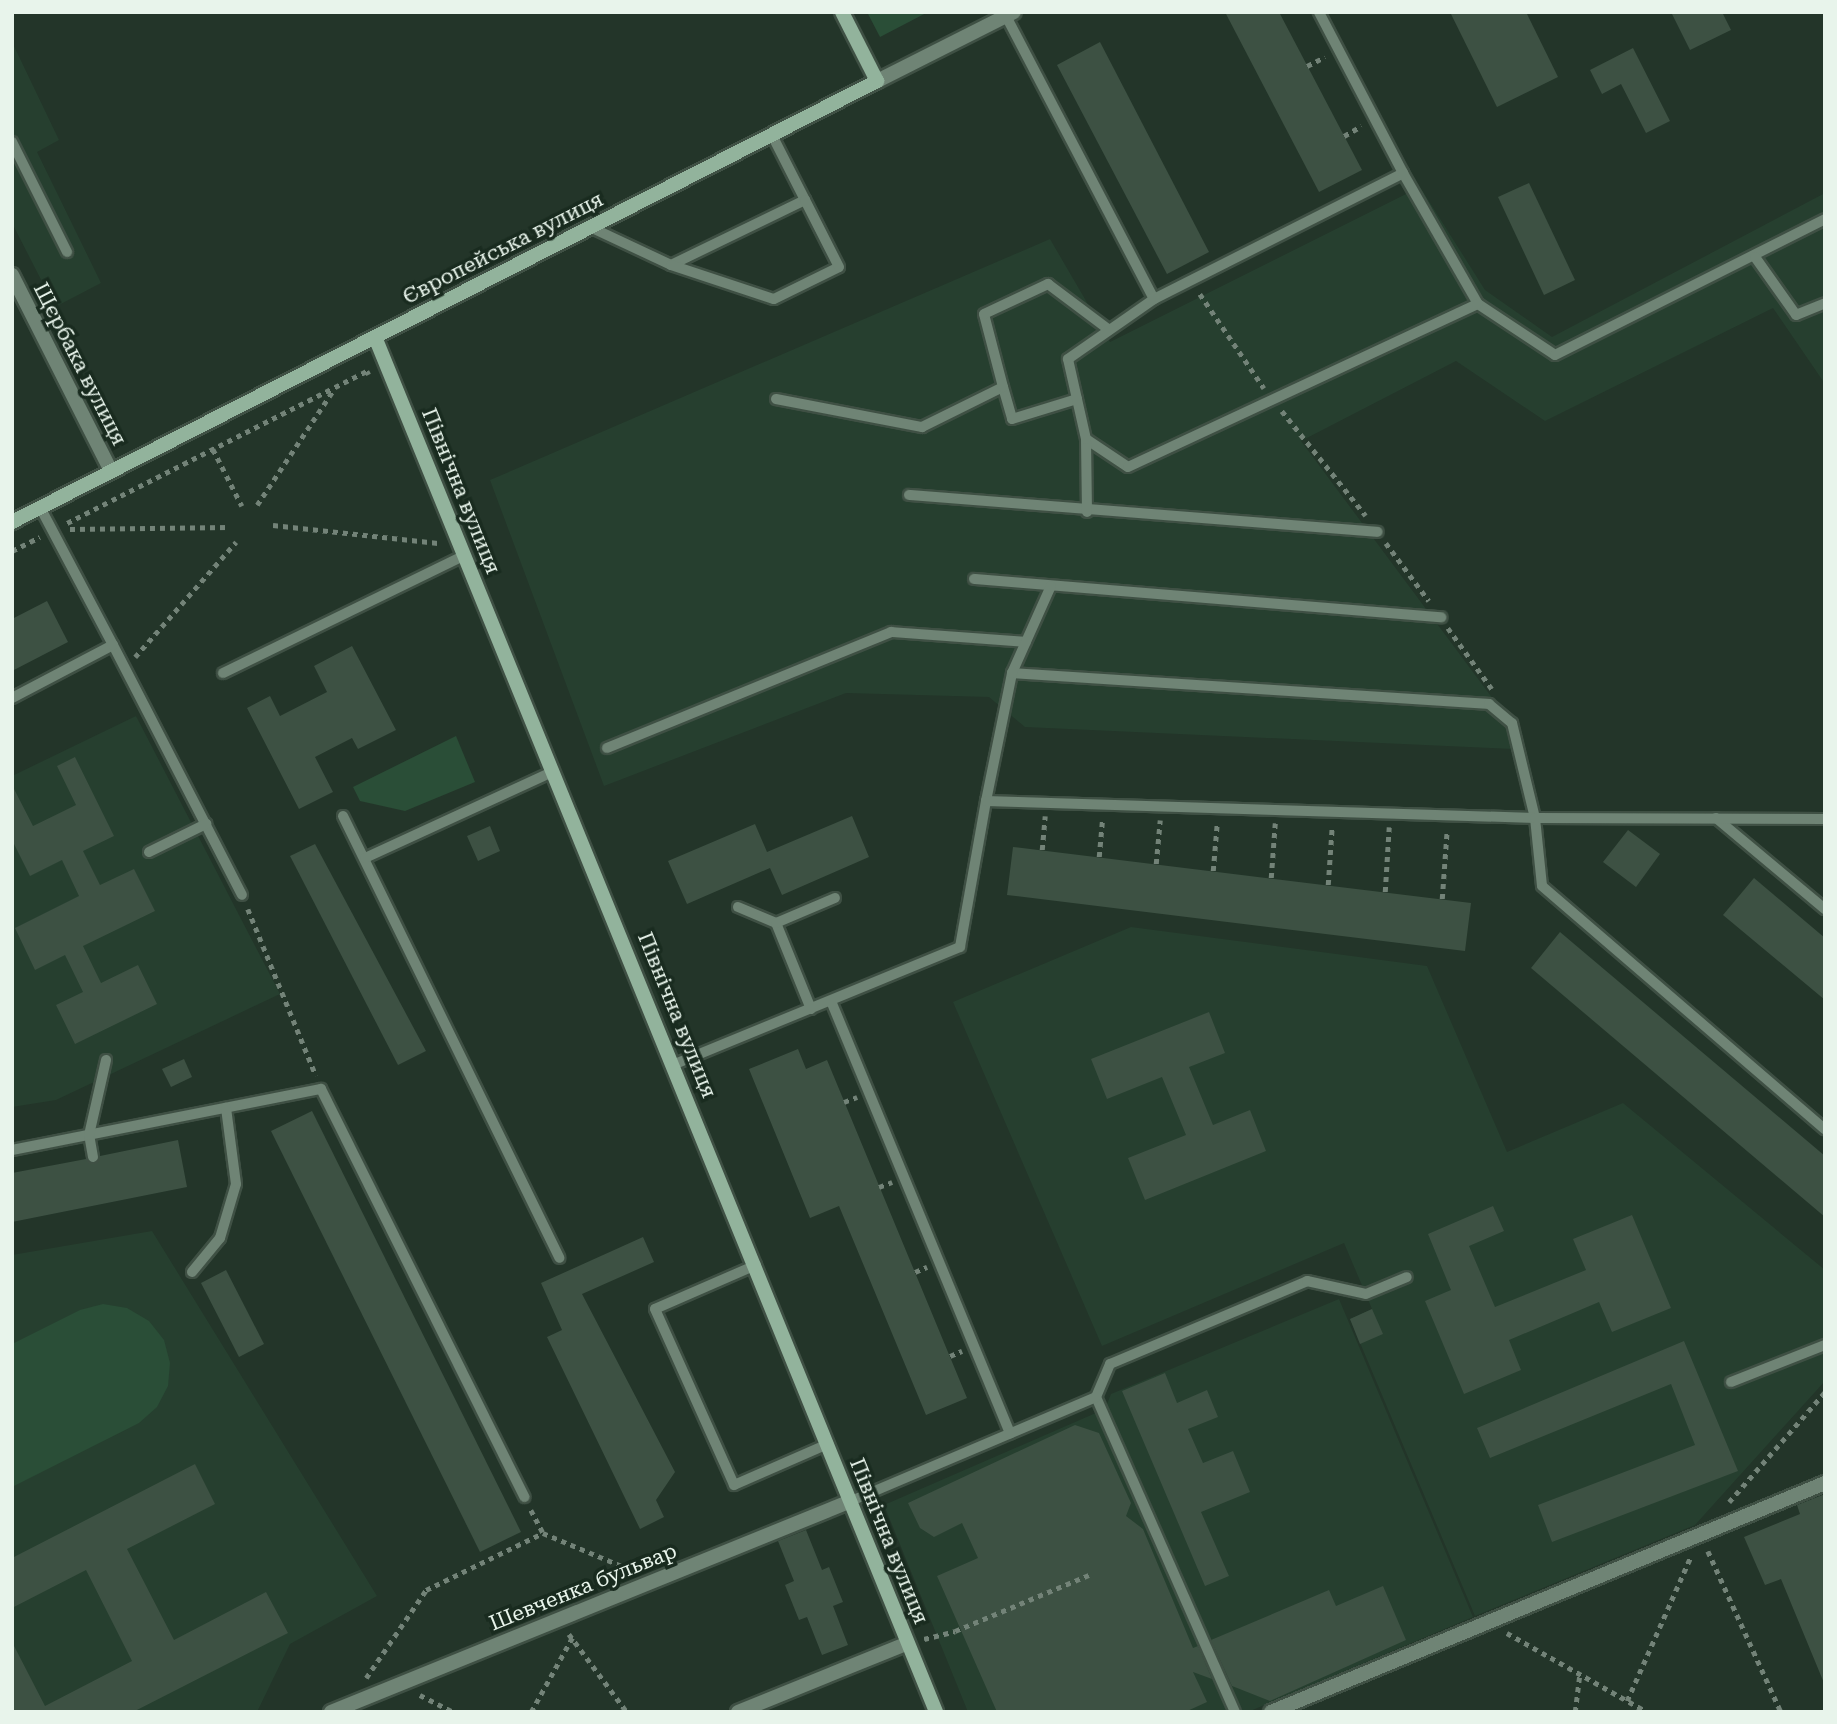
<!DOCTYPE html>
<meta charset="utf-8">
<style>
body{margin:0}
#map{position:relative;width:1837px;height:1724px;overflow:hidden;background:#233529;font-family:"Roboto Serif",serif}
div>[style]{position:absolute}
[style*='--x']{left:calc(var(--x)*1px);top:calc(var(--y)*1px);width:calc(var(--w)*1px);rotate:calc(var(--a)*1deg)}
.built>*{inset:0;background:#263f2f}
.green>*{inset:0;background:#2a4e37}
.building>*{inset:0;background:#3d5143}
.path>*{height:4.5px;margin-top:-2.25px;transform-origin:0;background:repeating-linear-gradient(90deg,#738378 0 5px,transparent 0 10px)}
.roads{filter:drop-shadow(2px 0 #3f5044) drop-shadow(-2px 0 #3f5044) drop-shadow(0 2px #3f5044) drop-shadow(0 -2px #3f5044)}
.lane>*{height:10px;margin:-5px;padding:0 5px;transform-origin:5px;border-radius:5px;background:#6f8475}
.street>*{height:14px;margin:-7px;padding:0 7px;transform-origin:7px;border-radius:7px;background:#6f8475}
.secondary>*{height:14px;margin:-7px;padding:0 7px;transform-origin:7px;border-radius:7px;background:#92b39c}
span{translate:-50% -50%;white-space:nowrap;text-align:center;line-height:1.15;-webkit-text-stroke:7px #192b1f;paint-order:stroke}
.street-label{font-size:21px;color:#e8f4eb}
.frame{position:absolute;inset:0;border:14px solid #e8f4eb;pointer-events:none}
</style>
<div id="map">
<div class="built">
<i style="clip-path:polygon(12px 42px,59px 140px,37px 152px,101px 283px,55px 307px,12px 223px)"></i>
<i style="clip-path:polygon(1420px 187px,1485px 290px,1552px 337px,1825px 193px,1825px 384px,1773px 308px,1545px 421px,1456px 361px,1301px 441px,1499px 707px,1513px 749px,1025px 727px,989px 697px,846px 693px,604px 786px,490px 480px,1050px 239px,1110px 342px)"></i>
<i style="clip-path:polygon(136px 716px,280px 994px,56px 1100px,12px 1107px,12px 776px)"></i>
<i style="clip-path:polygon(1131px 927px,1427px 966px,1507px 1152px,1623px 1103px,1825px 1270px,1825px 1381px,1695px 1525px,1475px 1616px,1350px 1319px,1372px 1309px,1344px 1243px,1102px 1346px,953px 1002px)"></i>
<i style="clip-path:polygon(152px 1231px,377px 1596px,290px 1644px,257px 1712px,12px 1712px,12px 1255px)"></i>
<i style="clip-path:polygon(1339px 1299px,1473px 1617px,1248px 1712px,968px 1712px,884px 1505px,1105px 1409px,1111px 1394px)"></i>
</div>
<div class="green">
<i style="clip-path:polygon(867px 12px,928px 12px,880px 37px)"></i>
<i style="clip-path:polygon(456px 736px,475px 782px,405px 811px,360px 801px,353px 787px)"></i>
<i style="clip-path:polygon(103px 1304px,127px 1308px,149px 1321px,164px 1340px,170px 1363px,168px 1386px,157px 1407px,139px 1423px,12px 1487px,12px 1344px,80px 1310px)"></i>
</div>
<div class="building">
<i style="clip-path:polygon(1225px 12px,1279px 12px,1362px 170px,1319px 192px)"></i>
<i style="clip-path:polygon(1450px 12px,1526px 12px,1558px 77px,1497px 107px)"></i>
<i style="clip-path:polygon(1671px 12px,1722px 12px,1731px 30px,1690px 50px)"></i>
<i style="clip-path:polygon(1100px 42px,1209px 252px,1167px 274px,1057px 65px)"></i>
<i style="clip-path:polygon(1633px 48px,1670px 121px,1646px 133px,1621px 84px,1602px 94px,1590px 70px)"></i>
<i style="clip-path:polygon(1529px 183px,1575px 280px,1544px 295px,1498px 197px)"></i>
<i style="clip-path:polygon(47px 601px,68px 642px,12px 671px,12px 619px)"></i>
<i style="clip-path:polygon(352px 646px,396px 730px,358px 749px,352px 738px,315px 757px,333px 792px,299px 809px,247px 708px,270px 696px,280px 716px,327px 692px,314px 666px)"></i>
<i style="clip-path:polygon(75px 757px,114px 836px,83px 851px,100px 885px,134px 869px,155px 911px,83px 946px,101px 983px,138px 965px,157px 1004px,75px 1044px,56px 1005px,83px 992px,65px 955px,35px 970px,15px 928px,79px 896px,62px 860px,30px 876px,12px 840px,12px 785px,33px 826px,76px 805px,57px 766px)"></i>
<i style="clip-path:polygon(852px 816px,869px 857px,782px 895px,770px 868px,687px 904px,668px 861px,755px 824px,767px 852px)"></i>
<i style="clip-path:polygon(490px 826px,500px 851px,478px 861px,467px 836px)"></i>
<i style="clip-path:polygon(1628px 830px,1660px 854px,1636px 887px,1603px 862px)"></i>
<i style="clip-path:polygon(315px 844px,426px 1051px,398px 1065px,290px 856px)"></i>
<i style="clip-path:polygon(1013px 847px,1471px 903px,1465px 951px,1007px 895px)"></i>
<i style="clip-path:polygon(1754px 878px,1825px 938px,1825px 1000px,1723px 915px)"></i>
<i style="clip-path:polygon(1560px 932px,1825px 1156px,1825px 1217px,1531px 968px)"></i>
<i style="clip-path:polygon(1209px 1012px,1225px 1053px,1189px 1067px,1213px 1125px,1250px 1110px,1266px 1151px,1145px 1200px,1128px 1158px,1186px 1135px,1162px 1077px,1107px 1099px,1091px 1059px)"></i>
<i style="clip-path:polygon(798px 1049px,806px 1069px,827px 1060px,967px 1398px,926px 1415px,839px 1206px,810px 1218px,749px 1069px)"></i>
<i style="clip-path:polygon(184px 1059px,192px 1077px,171px 1087px,162px 1069px)"></i>
<i style="clip-path:polygon(312px 1111px,521px 1532px,480px 1552px,271px 1131px)"></i>
<i style="clip-path:polygon(178px 1140px,187px 1187px,12px 1222px,12px 1173px,86px 1159px,95px 1164px,100px 1156px)"></i>
<i style="clip-path:polygon(1493px 1206px,1504px 1231px,1469px 1246px,1495px 1307px,1586px 1270px,1573px 1239px,1632px 1215px,1671px 1308px,1612px 1332px,1599px 1302px,1509px 1340px,1521px 1370px,1464px 1394px,1425px 1301px,1451px 1290px,1428px 1234px)"></i>
<i style="clip-path:polygon(643px 1237px,654px 1262px,582px 1294px,675px 1472px,656px 1500px,664px 1517px,640px 1529px,547px 1337px,562px 1330px,541px 1283px)"></i>
<i style="clip-path:polygon(226px 1270px,264px 1344px,239px 1357px,201px 1283px)"></i>
<i style="clip-path:polygon(1372px 1309px,1383px 1334px,1360px 1344px,1350px 1319px)"></i>
<i style="clip-path:polygon(1684px 1341px,1738px 1471px,1552px 1542px,1538px 1505px,1695px 1445px,1671px 1384px,1490px 1458px,1477px 1428px)"></i>
<i style="clip-path:polygon(1165px 1373px,1177px 1403px,1207px 1390px,1218px 1417px,1188px 1429px,1203px 1463px,1233px 1451px,1250px 1492px,1201px 1512px,1229px 1576px,1205px 1586px,1122px 1391px)"></i>
<i style="clip-path:polygon(1075px 1425px,1099px 1433px,1131px 1503px,1126px 1516px,1143px 1529px,1193px 1648px,1198px 1646px,1212px 1679px,1193px 1672px,1207px 1702px,1185px 1712px,997px 1712px,937px 1576px,978px 1558px,962px 1523px,934px 1537px,920px 1528px,908px 1503px)"></i>
<i style="clip-path:polygon(195px 1464px,215px 1504px,127px 1549px,174px 1640px,266px 1592px,288px 1633px,133px 1712px,12px 1712px,12px 1642px,45px 1706px,132px 1661px,86px 1570px,12px 1608px,12px 1558px)"></i>
<i style="clip-path:polygon(1825px 1494px,1825px 1683px,1824px 1683px,1781px 1579px,1765px 1585px,1744px 1537px,1800px 1514px,1797px 1505px)"></i>
<i style="clip-path:polygon(806px 1530px,822px 1570px,829px 1567px,843px 1602px,833px 1606px,848px 1645px,822px 1655px,807px 1617px,799px 1620px,785px 1585px,794px 1581px,778px 1541px)"></i>
<i style="clip-path:polygon(1383px 1586px,1406px 1640px,1270px 1701px,1232px 1686px,1211px 1640px,1329px 1590px,1336px 1606px)"></i>
</div>
<div class="path">
<i style="--x:1307;--y:66;--w:20;--a:-27"></i>
<i style="--x:1344;--y:136;--w:20;--a:-30"></i>
<i style="--x:1200;--y:294;--w:114;--a:55.8"></i>
<i style="--x:1282;--y:411;--w:134;--a:51.3"></i>
<i style="--x:213;--y:449;--w:64;--a:63"></i>
<i style="--x:257;--y:505;--w:139;--a:-56.4"></i>
<i style="--x:67;--y:523;--w:336;--a:-26.9"></i>
<i style="--x:367;--y:371;--w:4;--a:63"></i>
<i style="--x:273;--y:525;--w:166;--a:6.2"></i>
<i style="--x:70;--y:529;--w:160;--a:-0.7"></i>
<i style="--x:1386;--y:543;--w:72;--a:53.4"></i>
<i style="--x:12;--y:551;--w:31;--a:-27"></i>
<i style="--x:1448;--y:628;--w:75;--a:54.2"></i>
<i style="--x:135;--y:657;--w:153;--a:-48.7"></i>
<i style="--x:1042;--y:850;--w:34;--a:-85"></i>
<i style="--x:1099;--y:857;--w:37;--a:-85"></i>
<i style="--x:1156;--y:864;--w:44;--a:-84.8"></i>
<i style="--x:1213;--y:871;--w:48;--a:-85.2"></i>
<i style="--x:1271;--y:878;--w:55;--a:-85.8"></i>
<i style="--x:1328;--y:885;--w:58;--a:-86.1"></i>
<i style="--x:1385;--y:892;--w:65;--a:-86.5"></i>
<i style="--x:1442;--y:899;--w:69;--a:-85.9"></i>
<i style="--x:248;--y:909;--w:180;--a:67.8"></i>
<i style="--x:844;--y:1102;--w:14;--a:-21"></i>
<i style="--x:879;--y:1187;--w:14;--a:-21"></i>
<i style="--x:915;--y:1272;--w:13;--a:-23"></i>
<i style="--x:950;--y:1356;--w:13;--a:-23"></i>
<i style="--x:1729;--y:1502;--w:146;--a:-48.9"></i>
<i style="--x:531;--y:1510;--w:26;--a:62"></i>
<i style="--x:543;--y:1533;--w:99;--a:22.7"></i>
<i style="--x:1708;--y:1551;--w:177;--a:65.6"></i>
<i style="--x:1507;--y:1633;--w:161;--a:29.4"></i>
<i style="--x:569;--y:1634;--w:97;--a:53.4"></i>
<i style="--x:924;--y:1639;--w:32;--a:-14"></i>
<i style="--x:955;--y:1631;--w:145;--a:-22.7"></i>
<i style="--x:366;--y:1678;--w:107;--a:-55.7"></i>
<i style="--x:426;--y:1590;--w:130;--a:-26"></i>
<i style="--x:420;--y:1695;--w:37;--a:27"></i>
<i style="--x:1627;--y:1701;--w:156;--a:-66.2"></i>
<i style="--x:531;--y:1712;--w:85;--a:-61"></i>
<i style="--x:1575;--y:1712;--w:38;--a:-83"></i>
</div>
<div class="roads">
<div class="lane">
<i style="--x:1006;--y:16;--w:319;--a:62.4"></i>
<i style="--x:1154;--y:299;--w:279;--a:-26.8"></i>
<i style="--x:1403;--y:173;--w:182;--a:-117.6"></i>
<i style="--x:12;--y:142;--w:123;--a:63.4"></i>
<i style="--x:1403;--y:173;--w:151;--a:60.2"></i>
<i style="--x:1478;--y:304;--w:92;--a:33.5"></i>
<i style="--x:1555;--y:355;--w:302;--a:-26.7"></i>
<i style="--x:590;--y:227;--w:89;--a:25.1"></i>
<i style="--x:671;--y:265;--w:149;--a:-25.9"></i>
<i style="--x:805;--y:200;--w:73;--a:-116.9"></i>
<i style="--x:1755;--y:257;--w:71;--a:54.7"></i>
<i style="--x:1796;--y:315;--w:31;--a:-22"></i>
<i style="--x:671;--y:265;--w:108;--a:18.3"></i>
<i style="--x:774;--y:299;--w:72;--a:-26.2"></i>
<i style="--x:839;--y:267;--w:75;--a:-116.9"></i>
<i style="--x:1003;--y:387;--w:33;--a:74"></i>
<i style="--x:1012;--y:419;--w:68;--a:-17.1"></i>
<i style="--x:776;--y:399;--w:149;--a:10.9"></i>
<i style="--x:922;--y:427;--w:90;--a:-26.3"></i>
<i style="--x:1003;--y:387;--w:75;--a:-104.6"></i>
<i style="--x:984;--y:314;--w:71;--a:-25.1"></i>
<i style="--x:1048;--y:284;--w:75;--a:36.9"></i>
<i style="--x:1086;--y:439;--w:50;--a:33.7"></i>
<i style="--x:1128;--y:467;--w:386;--a:-25"></i>
<i style="--x:909;--y:495;--w:470;--a:4.5"></i>
<i style="--x:1087;--y:512;--w:73;--a:-90.8"></i>
<i style="--x:1086;--y:439;--w:82;--a:-102.7"></i>
<i style="--x:1068;--y:359;--w:105;--a:-34.9"></i>
<i style="--x:974;--y:579;--w:469;--a:4.7"></i>
<i style="--x:113;--y:645;--w:281;--a:62.7"></i>
<i style="--x:223;--y:673;--w:269;--a:-26"></i>
<i style="--x:1012;--y:673;--w:478;--a:3.7"></i>
<i style="--x:1489;--y:704;--w:30;--a:40"></i>
<i style="--x:1512;--y:723;--w:98;--a:76.4"></i>
<i style="--x:1535;--y:818;--w:68;--a:84.1"></i>
<i style="--x:1542;--y:886;--w:373;--a:40.7"></i>
<i style="--x:12;--y:698;--w:114;--a:-27.7"></i>
<i style="--x:113;--y:645;--w:156;--a:-117.9"></i>
<i style="--x:607;--y:748;--w:307;--a:-22.2"></i>
<i style="--x:891;--y:632;--w:135;--a:4.2"></i>
<i style="--x:986;--y:801;--w:131;--a:-78.5"></i>
<i style="--x:1012;--y:673;--w:95;--a:-65.9"></i>
<i style="--x:343;--y:816;--w:492;--a:63.9"></i>
<i style="--x:1716;--y:818;--w:142;--a:39.9"></i>
<i style="--x:149;--y:852;--w:64;--a:-26.2"></i>
<i style="--x:365;--y:858;--w:208;--a:-24.7"></i>
<i style="--x:738;--y:907;--w:41;--a:22.8"></i>
<i style="--x:831;--y:1001;--w:468;--a:67.5"></i>
<i style="--x:811;--y:1009;--w:93;--a:-112.1"></i>
<i style="--x:776;--y:923;--w:64;--a:-23"></i>
<i style="--x:675;--y:1064;--w:308;--a:-22.3"></i>
<i style="--x:960;--y:947;--w:148;--a:-79.9"></i>
<i style="--x:986;--y:801;--w:549;--a:1.77"></i>
<i style="--x:1535;--y:818;--w:290;--a:0.2"></i>
<i style="--x:12;--y:1150;--w:315;--a:-11.2"></i>
<i style="--x:321;--y:1089;--w:456;--a:63.5"></i>
<i style="--x:93;--y:1157;--w:22;--a:-100"></i>
<i style="--x:89;--y:1135;--w:77;--a:-77.2"></i>
<i style="--x:756;--y:1265;--w:110;--a:156.5"></i>
<i style="--x:655;--y:1309;--w:193;--a:65.8"></i>
<i style="--x:734;--y:1485;--w:103;--a:-23.6"></i>
<i style="--x:192;--y:1272;--w:44;--a:-50.5"></i>
<i style="--x:220;--y:1238;--w:56;--a:-73.5"></i>
<i style="--x:236;--y:1184;--w:77;--a:-97.5"></i>
<i style="--x:1731;--y:1382;--w:101;--a:-21.5"></i>
<i style="--x:1096;--y:1397;--w:344;--a:66.2"></i>
<i style="--x:851;--y:1501;--w:266;--a:-23"></i>
<i style="--x:1096;--y:1397;--w:36;--a:-67"></i>
<i style="--x:1110;--y:1364;--w:214;--a:-22.8"></i>
<i style="--x:1307;--y:1281;--w:60;--a:12.4"></i>
<i style="--x:1366;--y:1294;--w:44;--a:-22.5"></i>
</div>
<div class="street">
<i style="--x:877;--y:81;--w:153;--a:-26.7"></i>
<i style="--x:12;--y:275;--w:220;--a:63.2"></i>
<i style="--x:331;--y:1712;--w:561;--a:-22.09"></i>
<i style="--x:738;--y:1712;--w:183;--a:-22.1"></i>
<i style="--x:1271;--y:1712;--w:599;--a:-22.46"></i>
</div>
<div class="secondary">
<i style="--x:375;--y:337;--w:1485;--a:67.8"></i>
<i style="--x:12;--y:522;--w:971;--a:-27.01"></i>
<i style="--x:877;--y:81;--w:77;--a:-116.9"></i>
</div>
</div>
<div class="street-label">
<span style="left:503px;top:248px;rotate:-27deg">Європейська вулиця</span>
<span style="left:80px;top:364px;rotate:63deg">Щєрбака вулиця</span>
<span style="left:461px;top:491px;rotate:68deg">Північна вулиця</span>
<span style="left:677px;top:1015px;rotate:68deg">Північна вулиця</span>
<span style="left:889px;top:1541px;rotate:68deg">Північна вулиця</span>
<span style="left:583px;top:1587px;rotate:-22deg">Шевченка бульвар</span>
</div>
<div class="frame"></div>
</div>
